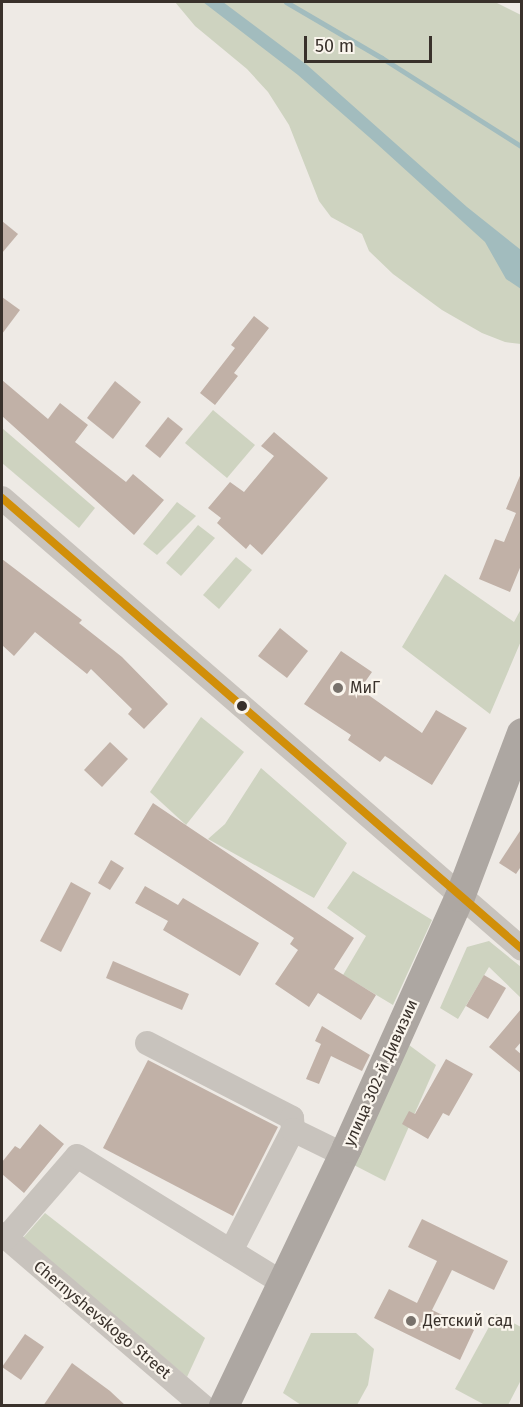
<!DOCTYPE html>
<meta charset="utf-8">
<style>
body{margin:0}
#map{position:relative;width:523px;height:1407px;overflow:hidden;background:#eeeae5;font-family:"Fira Sans",sans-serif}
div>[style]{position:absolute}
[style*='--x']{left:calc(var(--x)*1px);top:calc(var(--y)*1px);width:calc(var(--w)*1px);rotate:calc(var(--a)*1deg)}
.green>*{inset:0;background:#ced3c0}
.water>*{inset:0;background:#a2bcbe}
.stream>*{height:5px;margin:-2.5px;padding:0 2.5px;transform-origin:2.5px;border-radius:2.5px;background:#a2bcbe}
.building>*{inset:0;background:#c1b1a7}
.minor>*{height:24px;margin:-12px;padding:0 12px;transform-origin:12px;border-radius:12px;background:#c8c3bd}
.major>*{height:30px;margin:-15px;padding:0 15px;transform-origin:15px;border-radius:15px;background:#ada7a2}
.bus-1>*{height:8px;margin:-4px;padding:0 4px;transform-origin:4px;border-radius:4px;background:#d18f09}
.dots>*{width:16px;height:16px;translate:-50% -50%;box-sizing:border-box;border:3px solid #faf5ed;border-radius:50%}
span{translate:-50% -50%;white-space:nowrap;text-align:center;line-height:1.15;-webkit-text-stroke:4.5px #faf5ed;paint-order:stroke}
.poi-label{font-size:16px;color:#39312b}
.left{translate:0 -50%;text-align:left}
.street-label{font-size:16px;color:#39312b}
.frame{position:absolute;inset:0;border:3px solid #39312b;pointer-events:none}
.scale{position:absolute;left:304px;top:36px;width:128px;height:27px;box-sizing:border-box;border:3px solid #39312b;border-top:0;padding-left:8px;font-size:18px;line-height:21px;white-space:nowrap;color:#39312b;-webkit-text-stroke:4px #faf5ed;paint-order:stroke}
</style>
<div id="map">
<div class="green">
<i style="clip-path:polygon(175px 2px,495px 2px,521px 15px,521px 344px,505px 342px,482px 333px,442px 310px,393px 274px,369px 251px,362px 234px,331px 217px,319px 201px,289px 125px,268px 92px,247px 69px,195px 26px)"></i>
<i style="clip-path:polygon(213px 410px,255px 445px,227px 478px,185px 443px)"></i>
<i style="clip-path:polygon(2px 428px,95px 508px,79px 528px,2px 463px)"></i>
<i style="clip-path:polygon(177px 502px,196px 516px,157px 555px,143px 544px)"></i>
<i style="clip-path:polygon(198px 525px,215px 538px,181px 576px,166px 563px)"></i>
<i style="clip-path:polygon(236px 557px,252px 570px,219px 609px,203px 595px)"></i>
<i style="clip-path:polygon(445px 574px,514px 622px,521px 609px,521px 641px,490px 714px,402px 647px)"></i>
<i style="clip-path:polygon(201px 717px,244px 752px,186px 825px,150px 792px)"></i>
<i style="clip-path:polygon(261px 768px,347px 843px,314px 898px,208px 839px,225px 824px)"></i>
<i style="clip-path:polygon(353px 871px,432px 920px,393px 1005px,343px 975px,366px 936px,327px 908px)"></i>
<i style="clip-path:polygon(489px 941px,521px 967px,521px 998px,489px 967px,458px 1019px,440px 1008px,467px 947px)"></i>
<i style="clip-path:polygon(409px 1045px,436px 1065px,385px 1181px,350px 1163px)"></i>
<i style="clip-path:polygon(45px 1213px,205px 1338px,187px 1377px,22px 1239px)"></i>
<i style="clip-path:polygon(496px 1314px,521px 1327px,521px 1380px,508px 1405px,485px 1405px,455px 1389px)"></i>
<i style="clip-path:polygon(311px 1333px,356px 1333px,374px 1349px,368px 1385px,357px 1405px,301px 1405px,283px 1393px)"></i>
</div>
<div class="water">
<i style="clip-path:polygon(203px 2px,223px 2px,307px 65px,467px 207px,521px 250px,521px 289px,506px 279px,485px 242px,377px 144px,298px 75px)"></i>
</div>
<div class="stream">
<i style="--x:286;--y:2;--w:111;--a:30.3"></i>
<i style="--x:382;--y:58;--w:166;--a:32.4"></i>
</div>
<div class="building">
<i style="clip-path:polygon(2px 221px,18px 234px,2px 253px)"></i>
<i style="clip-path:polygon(2px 297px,20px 310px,2px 334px)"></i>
<i style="clip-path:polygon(254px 316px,269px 328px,234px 373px,238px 376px,215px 405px,200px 393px,235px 348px,231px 345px)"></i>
<i style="clip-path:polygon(2px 380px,48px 419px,60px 403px,88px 425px,75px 442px,126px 482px,133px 474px,164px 500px,134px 535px,2px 416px)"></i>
<i style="clip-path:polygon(115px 381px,141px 402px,113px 439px,87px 418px)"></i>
<i style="clip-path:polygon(168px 417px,183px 429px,160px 458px,145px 446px)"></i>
<i style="clip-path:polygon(274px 432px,328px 478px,262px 555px,250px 544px,246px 549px,217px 523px,221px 518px,208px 508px,230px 482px,244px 492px,274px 456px,261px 446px)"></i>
<i style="clip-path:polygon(522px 471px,522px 563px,510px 592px,479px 579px,495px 539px,504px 542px,516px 513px,506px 509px)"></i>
<i style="clip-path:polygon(2px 559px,82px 620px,79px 623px,122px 657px,168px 704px,144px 729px,128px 714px,132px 709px,91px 669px,87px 674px,35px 632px,14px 656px,2px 645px)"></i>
<i style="clip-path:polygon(280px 628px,308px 651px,287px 678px,258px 656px)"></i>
<i style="clip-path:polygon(341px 651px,372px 672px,360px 689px,422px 733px,436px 710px,467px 728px,432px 785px,385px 756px,380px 762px,348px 740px,351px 735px,304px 704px)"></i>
<i style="clip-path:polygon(110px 742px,128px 759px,102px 787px,84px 770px)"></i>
<i style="clip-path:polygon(153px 803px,354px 938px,334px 969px,376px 995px,361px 1020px,318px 993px,309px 1007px,275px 984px,298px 950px,290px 944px,294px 938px,134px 834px)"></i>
<i style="clip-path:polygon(522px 828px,522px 865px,516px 874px,499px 863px)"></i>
<i style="clip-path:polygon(111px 860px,124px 868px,110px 890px,98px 883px)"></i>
<i style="clip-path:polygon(71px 882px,91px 893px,61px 952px,40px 941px)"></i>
<i style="clip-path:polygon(145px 886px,178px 905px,183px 898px,259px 943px,240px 976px,163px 930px,168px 921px,135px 903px)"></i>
<i style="clip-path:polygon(113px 961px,189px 994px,182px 1010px,106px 978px)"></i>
<i style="clip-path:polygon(484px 975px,506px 988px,488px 1019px,466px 1006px)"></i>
<i style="clip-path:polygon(522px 1008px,522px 1041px,515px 1049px,522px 1055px,522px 1074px,489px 1047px)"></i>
<i style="clip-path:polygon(322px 1026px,370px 1055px,362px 1071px,331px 1056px,319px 1084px,306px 1079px,321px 1044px,315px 1041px)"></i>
<i style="clip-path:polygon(446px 1059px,473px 1074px,449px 1116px,443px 1113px,428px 1139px,402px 1124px,409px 1111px,415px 1114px)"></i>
<i style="clip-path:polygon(148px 1060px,278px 1127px,233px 1216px,103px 1148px)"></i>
<i style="clip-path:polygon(40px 1124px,64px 1144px,24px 1193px,2px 1174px,2px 1162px,15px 1146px,20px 1149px)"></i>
<i style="clip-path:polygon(422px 1219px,508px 1261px,494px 1290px,452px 1270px,432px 1310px,474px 1330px,460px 1360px,374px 1318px,389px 1289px,417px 1303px,437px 1261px,408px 1247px)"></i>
<i style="clip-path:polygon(25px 1334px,44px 1347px,21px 1380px,2px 1367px)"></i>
<i style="clip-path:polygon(72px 1363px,110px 1391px,126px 1406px,43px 1406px)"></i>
</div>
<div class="minor">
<i style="--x:2;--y:498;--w:688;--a:40.94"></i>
<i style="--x:147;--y:1043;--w:163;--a:27.3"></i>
<i style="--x:292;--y:1118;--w:12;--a:85"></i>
<i style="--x:2;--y:1234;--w:265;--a:40.6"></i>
<i style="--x:6;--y:1238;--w:108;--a:-49.1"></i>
<i style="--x:77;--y:1156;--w:242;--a:31.7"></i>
<i style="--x:231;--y:1251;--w:136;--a:-62.9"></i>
<i style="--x:293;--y:1130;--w:57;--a:26.1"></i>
</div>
<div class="major">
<i style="--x:224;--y:1406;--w:286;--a:-64.5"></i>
<i style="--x:347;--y:1148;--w:275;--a:-65.8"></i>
<i style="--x:460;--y:897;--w:175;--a:-69.3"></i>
</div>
<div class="bus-1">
<i style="--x:2;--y:498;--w:688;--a:40.94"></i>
</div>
<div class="dots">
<i style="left:338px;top:688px;background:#78726c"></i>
<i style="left:242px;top:706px;background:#39312b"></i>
<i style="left:411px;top:1321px;background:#78726c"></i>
</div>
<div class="poi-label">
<span class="left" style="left:350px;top:688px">МиГ</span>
<span class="left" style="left:423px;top:1321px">Детский сад</span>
</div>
<div class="street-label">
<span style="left:381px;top:1073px;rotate:-66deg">улица 302-й Дивизии</span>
<span style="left:102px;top:1320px;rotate:40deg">Chernyshevskogo Street</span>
</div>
<div class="frame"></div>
<div class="scale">50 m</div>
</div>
